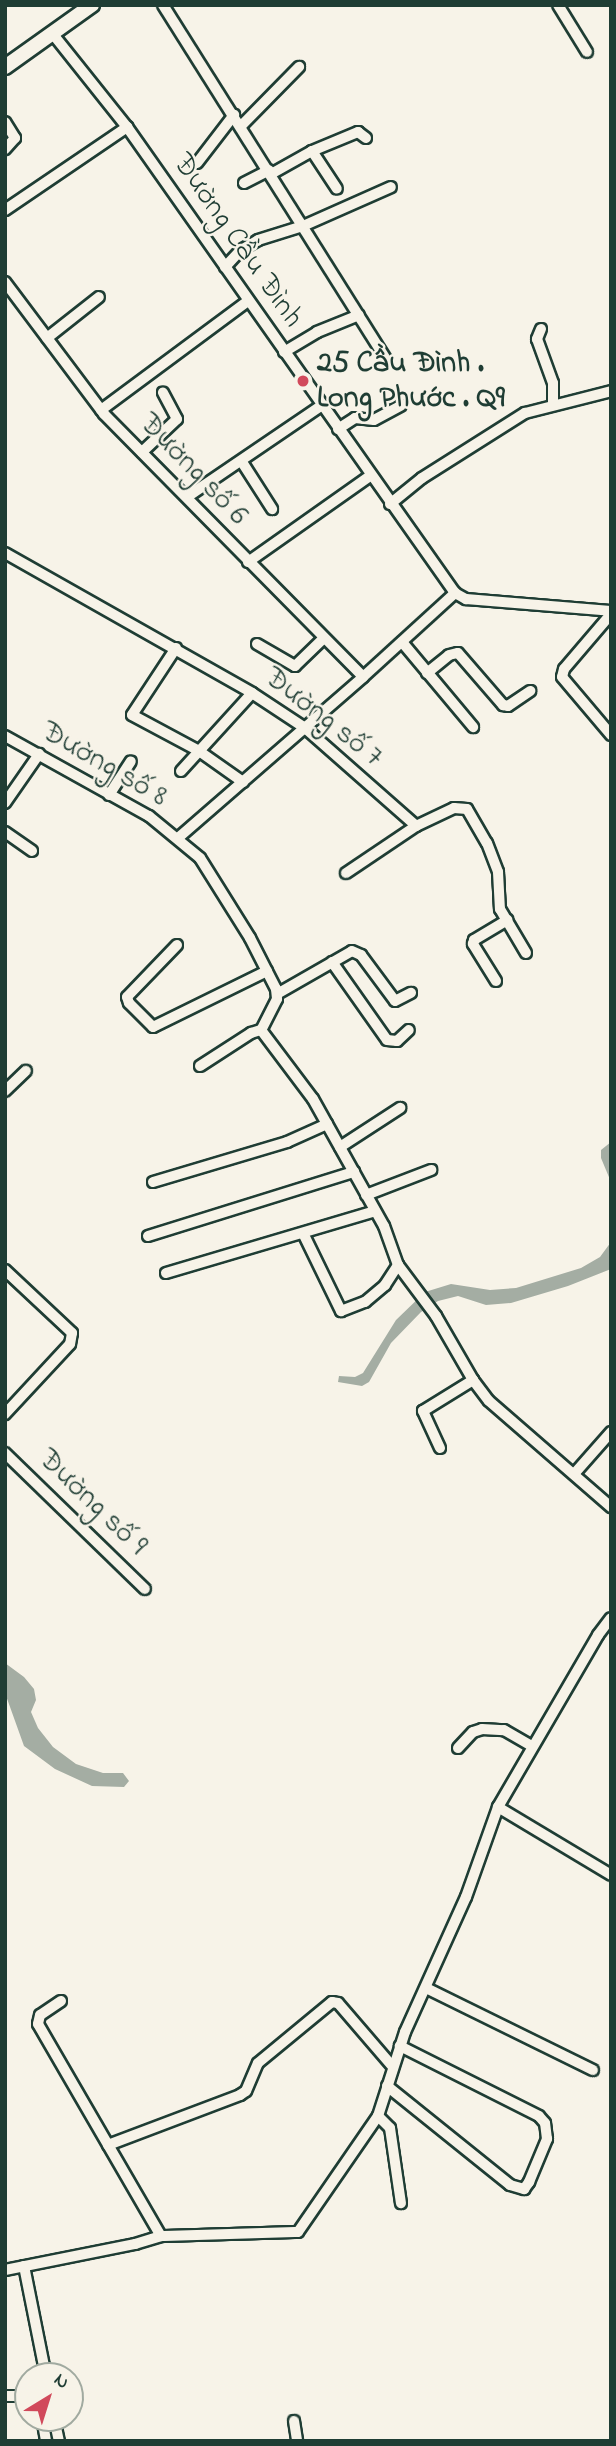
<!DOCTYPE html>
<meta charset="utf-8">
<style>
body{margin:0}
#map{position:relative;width:616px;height:2446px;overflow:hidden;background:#f7f3e8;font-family:"Indie Flower",sans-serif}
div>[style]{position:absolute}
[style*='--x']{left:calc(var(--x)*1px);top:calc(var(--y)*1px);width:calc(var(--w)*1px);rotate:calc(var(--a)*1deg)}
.water>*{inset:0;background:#a4ada3}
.roads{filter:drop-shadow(2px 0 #1f3d34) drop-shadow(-2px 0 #1f3d34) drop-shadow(0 2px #1f3d34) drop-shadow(0 -2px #1f3d34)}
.street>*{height:10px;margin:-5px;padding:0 5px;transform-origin:5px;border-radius:5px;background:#f7f3e8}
.secondary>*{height:14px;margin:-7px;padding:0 7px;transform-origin:7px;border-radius:7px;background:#f7f3e8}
.dots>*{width:19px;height:19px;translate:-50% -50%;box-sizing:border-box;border:4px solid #f7f3e8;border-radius:50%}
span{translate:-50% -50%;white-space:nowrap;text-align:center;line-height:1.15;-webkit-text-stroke:5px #f7f3e8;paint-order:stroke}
.street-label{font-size:30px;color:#1f3d34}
.poi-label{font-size:30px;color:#1f3d34;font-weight:700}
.left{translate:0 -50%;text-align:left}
.frame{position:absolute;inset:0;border:7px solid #1f3d34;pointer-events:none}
.north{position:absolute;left:14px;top:2362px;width:70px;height:70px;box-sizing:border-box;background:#f7f3e8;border:2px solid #a1aaa0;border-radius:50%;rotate:38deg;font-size:19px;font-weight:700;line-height:28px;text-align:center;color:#1f3d34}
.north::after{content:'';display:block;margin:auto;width:24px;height:32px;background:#d1495b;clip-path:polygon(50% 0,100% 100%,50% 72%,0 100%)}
</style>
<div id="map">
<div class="water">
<i style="clip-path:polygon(611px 1142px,611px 1182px,601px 1158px,601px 1150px)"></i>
<i style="clip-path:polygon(611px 1242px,611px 1269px,568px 1286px,511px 1303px,486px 1305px,458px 1296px,438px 1301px,421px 1312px,391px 1343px,369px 1382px,362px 1386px,338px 1382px,339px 1376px,355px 1377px,363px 1373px,396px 1320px,425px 1292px,451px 1284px,490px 1290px,516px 1288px,581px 1268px,600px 1257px)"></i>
<i style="clip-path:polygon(5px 1663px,24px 1677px,34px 1689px,36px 1700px,31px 1712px,38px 1728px,53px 1747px,76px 1764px,103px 1773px,123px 1773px,129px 1781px,124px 1787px,92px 1786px,55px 1769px,24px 1746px,5px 1693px)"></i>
</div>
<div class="roads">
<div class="street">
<i style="--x:163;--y:5;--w:417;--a:57.8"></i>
<i style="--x:558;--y:5;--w:55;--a:58.3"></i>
<i style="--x:52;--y:33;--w:120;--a:51.4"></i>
<i style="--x:127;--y:127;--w:570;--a:54.86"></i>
<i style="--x:455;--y:593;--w:13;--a:29"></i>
<i style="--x:466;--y:599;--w:145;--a:4.7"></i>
<i style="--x:5;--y:122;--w:19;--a:58"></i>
<i style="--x:15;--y:138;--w:15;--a:132"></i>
<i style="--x:241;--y:126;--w:83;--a:-45.5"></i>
<i style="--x:312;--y:151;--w:45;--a:56.7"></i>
<i style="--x:197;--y:163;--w:61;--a:-52.4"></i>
<i style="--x:271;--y:174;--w:47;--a:-29.3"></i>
<i style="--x:312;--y:151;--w:50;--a:-22.4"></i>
<i style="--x:358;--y:132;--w:10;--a:37"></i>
<i style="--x:244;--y:183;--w:28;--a:-27"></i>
<i style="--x:5;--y:210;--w:148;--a:-34.2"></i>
<i style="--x:225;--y:267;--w:23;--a:-47"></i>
<i style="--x:241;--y:250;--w:20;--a:-30"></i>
<i style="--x:258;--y:240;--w:47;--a:-17.3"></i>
<i style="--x:303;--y:226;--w:96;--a:-23.9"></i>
<i style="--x:5;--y:282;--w:165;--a:53.1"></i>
<i style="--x:104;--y:414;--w:369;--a:45.4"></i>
<i style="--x:541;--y:329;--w:11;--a:112"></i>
<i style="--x:537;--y:339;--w:47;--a:70"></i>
<i style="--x:553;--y:383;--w:22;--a:90"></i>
<i style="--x:47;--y:338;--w:66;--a:-38.3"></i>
<i style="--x:284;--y:352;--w:39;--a:-31"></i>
<i style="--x:317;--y:332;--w:45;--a:-22"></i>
<i style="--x:101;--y:410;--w:183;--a:-36.6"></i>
<i style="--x:338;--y:429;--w:20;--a:-33"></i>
<i style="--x:355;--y:418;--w:19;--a:6"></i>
<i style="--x:374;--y:420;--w:30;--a:-28"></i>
<i style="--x:142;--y:452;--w:48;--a:-43.3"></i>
<i style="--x:177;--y:419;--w:30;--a:-118"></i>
<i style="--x:242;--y:462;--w:56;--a:57.4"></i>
<i style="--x:187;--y:497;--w:162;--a:-34.2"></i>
<i style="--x:390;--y:504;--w:41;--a:-39.1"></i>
<i style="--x:422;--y:478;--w:122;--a:-32.3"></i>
<i style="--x:525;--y:413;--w:89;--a:-14.3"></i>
<i style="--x:5;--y:553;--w:284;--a:29.5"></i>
<i style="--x:252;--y:693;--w:64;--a:33.4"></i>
<i style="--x:305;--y:728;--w:148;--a:41.4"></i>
<i style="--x:416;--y:826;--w:42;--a:-25.3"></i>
<i style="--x:454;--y:808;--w:13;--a:4"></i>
<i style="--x:467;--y:809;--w:39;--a:60"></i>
<i style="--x:487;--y:843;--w:31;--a:69"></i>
<i style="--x:498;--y:872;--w:37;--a:87"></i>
<i style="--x:500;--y:909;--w:51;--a:59.4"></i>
<i style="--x:248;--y:562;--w:149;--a:-35.2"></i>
<i style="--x:611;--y:614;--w:72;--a:130.5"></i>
<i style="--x:564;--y:669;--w:8;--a:104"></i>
<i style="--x:562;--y:677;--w:76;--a:49.8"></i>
<i style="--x:402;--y:642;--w:111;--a:50.1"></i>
<i style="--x:257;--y:644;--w:44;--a:30.1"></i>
<i style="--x:295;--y:666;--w:40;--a:-44"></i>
<i style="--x:176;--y:648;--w:80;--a:123.3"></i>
<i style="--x:132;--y:715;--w:76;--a:28.2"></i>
<i style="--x:199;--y:751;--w:54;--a:35.2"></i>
<i style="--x:427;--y:673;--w:28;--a:-39"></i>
<i style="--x:449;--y:655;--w:9;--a:-13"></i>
<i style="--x:458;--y:653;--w:69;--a:49.1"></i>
<i style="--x:503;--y:705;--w:5;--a:11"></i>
<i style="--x:508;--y:706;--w:27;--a:-34"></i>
<i style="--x:5;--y:736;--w:165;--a:29.1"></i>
<i style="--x:149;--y:816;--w:66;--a:39.5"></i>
<i style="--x:200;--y:858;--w:94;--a:58"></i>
<i style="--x:250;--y:938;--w:57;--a:63"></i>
<i style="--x:276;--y:989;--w:10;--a:84"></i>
<i style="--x:277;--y:999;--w:35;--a:117"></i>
<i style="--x:261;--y:1030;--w:86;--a:53"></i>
<i style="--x:313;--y:1099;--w:145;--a:60.8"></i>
<i style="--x:384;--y:1226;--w:41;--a:70.3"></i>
<i style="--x:398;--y:1265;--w:64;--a:53.3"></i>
<i style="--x:436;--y:1316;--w:74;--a:60"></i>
<i style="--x:473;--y:1380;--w:26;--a:53"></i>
<i style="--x:489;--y:1401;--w:162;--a:41"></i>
<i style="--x:181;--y:771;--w:105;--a:-47.7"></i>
<i style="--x:109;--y:795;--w:40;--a:-57.1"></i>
<i style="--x:5;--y:803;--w:60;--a:-55.2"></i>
<i style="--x:5;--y:832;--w:33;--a:35"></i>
<i style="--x:178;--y:838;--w:245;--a:-41"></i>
<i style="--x:363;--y:677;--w:125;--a:-42.4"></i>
<i style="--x:346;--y:873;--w:84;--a:-33.9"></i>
<i style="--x:177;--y:945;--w:72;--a:133.9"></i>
<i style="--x:127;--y:997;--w:6;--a:72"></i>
<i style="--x:129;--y:1003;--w:34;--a:45"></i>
<i style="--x:153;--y:1027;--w:127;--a:-26.2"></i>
<i style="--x:332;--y:962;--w:95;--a:54.8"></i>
<i style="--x:387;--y:1040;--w:10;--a:6"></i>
<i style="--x:397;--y:1041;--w:16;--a:-43"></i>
<i style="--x:496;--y:981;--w:44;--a:-121.9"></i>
<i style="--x:473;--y:944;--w:4;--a:-76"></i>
<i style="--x:474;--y:940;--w:39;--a:-31"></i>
<i style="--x:277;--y:994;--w:86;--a:-29.8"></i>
<i style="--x:352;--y:951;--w:10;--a:24"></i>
<i style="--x:361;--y:955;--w:57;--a:53.5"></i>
<i style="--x:395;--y:1001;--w:18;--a:-27"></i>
<i style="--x:200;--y:1066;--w:61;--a:-32.9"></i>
<i style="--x:251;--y:1033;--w:10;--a:-17"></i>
<i style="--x:5;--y:1091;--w:29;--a:-44"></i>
<i style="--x:340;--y:1147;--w:72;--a:-33"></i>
<i style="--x:153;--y:1182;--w:140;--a:-16.6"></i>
<i style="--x:287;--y:1142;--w:44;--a:-24.2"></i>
<i style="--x:366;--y:1195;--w:70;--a:-21"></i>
<i style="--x:303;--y:1233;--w:87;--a:64"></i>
<i style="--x:341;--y:1311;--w:26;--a:-21"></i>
<i style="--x:365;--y:1302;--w:26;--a:-40"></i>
<i style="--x:385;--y:1285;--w:24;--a:-57"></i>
<i style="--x:148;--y:1236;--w:216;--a:-17.3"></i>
<i style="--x:5;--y:1270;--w:92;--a:43.2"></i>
<i style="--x:72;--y:1333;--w:11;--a:100"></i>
<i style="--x:70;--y:1344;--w:96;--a:132.9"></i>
<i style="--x:166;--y:1273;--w:218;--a:-16.5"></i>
<i style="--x:440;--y:1448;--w:41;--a:-114.7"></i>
<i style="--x:423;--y:1411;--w:59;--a:-31.8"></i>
<i style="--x:5;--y:1453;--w:195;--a:44.2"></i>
<i style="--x:574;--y:1474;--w:56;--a:-48.6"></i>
<i style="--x:458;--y:1748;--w:22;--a:-47"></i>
<i style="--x:473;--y:1732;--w:9;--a:-18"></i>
<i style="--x:482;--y:1729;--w:22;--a:3"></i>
<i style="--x:504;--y:1730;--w:32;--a:30"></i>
<i style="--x:498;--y:1807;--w:132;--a:31"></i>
<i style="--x:426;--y:1988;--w:186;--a:26.2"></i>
<i style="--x:61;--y:2001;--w:25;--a:146"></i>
<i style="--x:40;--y:2015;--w:9;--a:103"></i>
<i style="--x:38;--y:2024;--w:245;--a:59.9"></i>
<i style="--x:161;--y:2236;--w:137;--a:-1.7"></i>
<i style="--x:298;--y:2232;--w:141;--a:-55.4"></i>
<i style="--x:378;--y:2116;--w:88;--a:-72.2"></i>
<i style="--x:405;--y:2032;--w:148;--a:-65.7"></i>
<i style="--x:466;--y:1897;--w:96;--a:-70.4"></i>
<i style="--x:498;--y:1807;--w:199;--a:-59.8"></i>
<i style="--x:598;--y:1635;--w:21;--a:-53"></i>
<i style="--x:387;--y:2086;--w:158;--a:38.8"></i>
<i style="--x:510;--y:2185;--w:15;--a:16"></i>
<i style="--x:524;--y:2189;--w:9;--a:-54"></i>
<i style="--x:529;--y:2182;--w:47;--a:-67.3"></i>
<i style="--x:547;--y:2139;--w:16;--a:-97"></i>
<i style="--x:545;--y:2123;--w:9;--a:-131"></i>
<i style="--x:539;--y:2116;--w:156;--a:-153.3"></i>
<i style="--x:378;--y:2116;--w:17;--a:45"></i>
<i style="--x:390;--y:2128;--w:76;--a:81.7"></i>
<i style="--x:108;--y:2145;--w:141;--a:-20.7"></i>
<i style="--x:240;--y:2095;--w:7;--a:-34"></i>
<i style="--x:246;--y:2091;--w:30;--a:-67"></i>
<i style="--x:258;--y:2063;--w:96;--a:-39.5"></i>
<i style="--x:332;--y:2002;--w:6;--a:9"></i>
<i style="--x:338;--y:2003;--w:84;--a:49.3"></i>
<i style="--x:24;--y:2266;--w:112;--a:78.7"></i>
<i style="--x:5;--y:2270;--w:133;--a:-11.3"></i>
<i style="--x:135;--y:2244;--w:27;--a:-17"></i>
<i style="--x:5;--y:2396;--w:23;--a:0"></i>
<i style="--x:42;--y:2418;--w:23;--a:80"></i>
<i style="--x:54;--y:2418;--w:24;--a:78"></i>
<i style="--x:294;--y:2421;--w:20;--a:81"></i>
</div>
<div class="secondary">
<i style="--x:5;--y:67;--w:107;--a:-35.5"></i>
</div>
</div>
<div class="dots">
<i style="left:303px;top:381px;background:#d1495b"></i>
</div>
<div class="street-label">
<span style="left:237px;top:241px;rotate:55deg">Đường Cầu Đình</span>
<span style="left:193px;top:470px;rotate:46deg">Đường số 6</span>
<span style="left:323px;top:718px;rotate:38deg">Đường số 7</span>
<span style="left:104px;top:765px;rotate:30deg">Đường số 8</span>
<span style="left:92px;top:1503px;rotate:44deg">Đường số 9</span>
</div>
<div class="poi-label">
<span class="left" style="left:317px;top:381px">25 Cầu Đình .<br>Long Phước . Q9</span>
</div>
<div class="frame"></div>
<div class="north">N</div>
</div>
